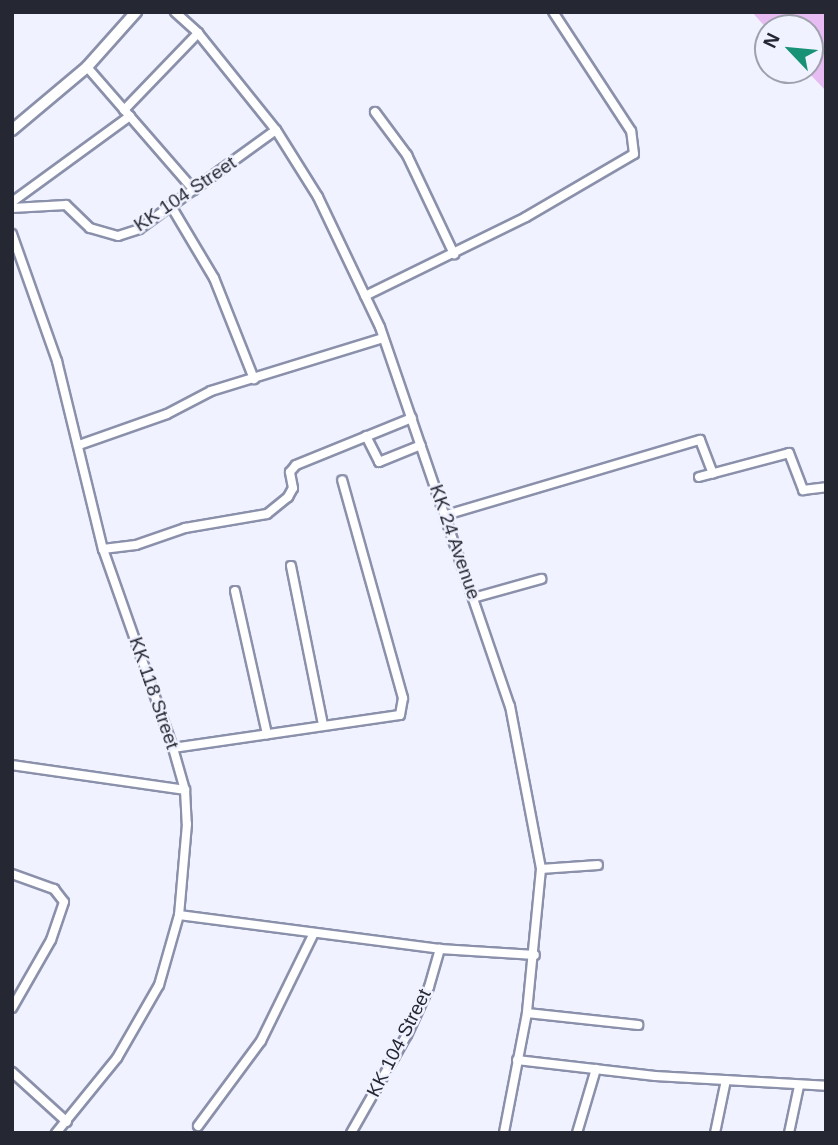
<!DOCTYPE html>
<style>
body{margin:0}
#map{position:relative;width:838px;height:1145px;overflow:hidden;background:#f0f3ff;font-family:Arial,sans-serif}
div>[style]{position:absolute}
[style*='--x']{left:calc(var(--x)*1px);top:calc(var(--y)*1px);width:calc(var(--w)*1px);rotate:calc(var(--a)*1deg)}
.green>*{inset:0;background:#e7bcf3}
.roads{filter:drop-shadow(2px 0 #8b90ab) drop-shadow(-2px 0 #8b90ab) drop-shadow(0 2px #8b90ab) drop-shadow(0 -2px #8b90ab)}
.street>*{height:8px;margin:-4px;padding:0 4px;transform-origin:4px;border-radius:4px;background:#fff}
.secondary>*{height:10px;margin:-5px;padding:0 5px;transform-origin:5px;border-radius:5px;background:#fff}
span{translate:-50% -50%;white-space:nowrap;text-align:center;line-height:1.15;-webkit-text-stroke:5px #f0f3ff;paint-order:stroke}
.street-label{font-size:19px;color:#252732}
.frame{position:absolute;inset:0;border:14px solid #252732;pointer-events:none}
.north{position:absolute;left:754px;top:14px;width:70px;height:70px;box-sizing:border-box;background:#f0f3ff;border:2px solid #9fa1ad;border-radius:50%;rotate:296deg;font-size:19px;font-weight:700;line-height:28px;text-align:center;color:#252732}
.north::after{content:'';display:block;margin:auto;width:24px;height:32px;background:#189277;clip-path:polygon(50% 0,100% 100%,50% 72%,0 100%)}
</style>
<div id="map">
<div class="green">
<i style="clip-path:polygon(752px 12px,826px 12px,826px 91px,806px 70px,810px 70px,810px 28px,768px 30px)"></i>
</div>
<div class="roads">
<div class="street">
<i style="--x:175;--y:12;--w:31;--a:42"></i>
<i style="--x:198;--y:33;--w:124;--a:51.2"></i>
<i style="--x:276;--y:130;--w:79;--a:57.9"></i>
<i style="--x:318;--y:197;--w:144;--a:64.5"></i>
<i style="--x:380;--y:327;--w:401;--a:71.1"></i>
<i style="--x:510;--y:706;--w:166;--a:79.2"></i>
<i style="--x:541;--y:869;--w:145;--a:95.6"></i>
<i style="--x:527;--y:1013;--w:122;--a:100.9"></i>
<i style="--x:87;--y:67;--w:163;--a:49"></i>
<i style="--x:124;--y:110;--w:107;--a:-46.1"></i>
<i style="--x:375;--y:112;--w:54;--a:53.3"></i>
<i style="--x:407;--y:155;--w:110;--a:64.6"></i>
<i style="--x:12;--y:202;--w:146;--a:-36.1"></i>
<i style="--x:171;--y:206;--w:84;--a:59.2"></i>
<i style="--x:214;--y:278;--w:109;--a:68.4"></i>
<i style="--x:12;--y:208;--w:54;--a:-3.2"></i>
<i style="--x:66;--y:205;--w:33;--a:44"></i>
<i style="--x:90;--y:228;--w:29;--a:16"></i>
<i style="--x:118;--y:236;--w:22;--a:-18"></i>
<i style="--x:139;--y:229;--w:169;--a:-35.9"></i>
<i style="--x:12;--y:234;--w:135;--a:70.5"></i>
<i style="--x:57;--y:361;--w:194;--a:76.3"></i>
<i style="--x:103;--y:549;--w:211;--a:70.6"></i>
<i style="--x:173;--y:748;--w:44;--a:74.1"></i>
<i style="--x:185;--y:790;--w:34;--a:87"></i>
<i style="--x:187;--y:824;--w:91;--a:95"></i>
<i style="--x:179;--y:915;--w:73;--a:105.9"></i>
<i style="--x:159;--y:985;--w:84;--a:119.9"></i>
<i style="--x:117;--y:1058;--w:97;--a:129.1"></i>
<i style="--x:365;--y:296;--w:179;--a:-26.1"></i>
<i style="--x:526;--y:217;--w:125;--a:-30.3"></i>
<i style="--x:634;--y:154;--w:23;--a:-97"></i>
<i style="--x:631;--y:131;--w:142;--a:-123.2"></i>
<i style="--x:366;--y:436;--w:29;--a:63"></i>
<i style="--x:379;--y:462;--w:45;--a:-22"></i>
<i style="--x:79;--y:445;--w:93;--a:-19.4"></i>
<i style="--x:167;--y:414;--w:50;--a:-27.6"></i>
<i style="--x:211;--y:391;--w:180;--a:-17.1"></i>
<i style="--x:699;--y:477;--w:93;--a:-14.9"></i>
<i style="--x:789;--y:453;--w:40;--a:69"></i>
<i style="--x:803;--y:490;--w:23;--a:-7"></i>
<i style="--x:446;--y:515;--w:265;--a:-16.5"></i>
<i style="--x:700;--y:440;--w:36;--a:69"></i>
<i style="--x:103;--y:549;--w:33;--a:-7"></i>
<i style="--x:136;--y:545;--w:52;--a:-19.1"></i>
<i style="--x:185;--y:528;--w:83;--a:-9.7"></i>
<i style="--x:267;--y:514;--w:27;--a:-39"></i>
<i style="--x:288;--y:497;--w:10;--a:-61"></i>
<i style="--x:293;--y:488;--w:16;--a:-101"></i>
<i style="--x:290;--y:472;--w:9;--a:-49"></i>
<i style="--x:296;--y:465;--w:125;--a:-22.1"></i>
<i style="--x:291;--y:566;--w:162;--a:78.6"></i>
<i style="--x:235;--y:591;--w:147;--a:77.4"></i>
<i style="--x:473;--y:598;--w:71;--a:-15.6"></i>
<i style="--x:173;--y:748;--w:229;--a:-8.3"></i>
<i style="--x:400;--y:715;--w:17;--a:-80"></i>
<i style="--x:403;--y:698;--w:226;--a:-105.6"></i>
<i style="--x:12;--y:765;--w:175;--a:8.2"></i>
<i style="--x:541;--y:869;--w:57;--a:-4"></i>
<i style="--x:12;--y:874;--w:45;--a:19.7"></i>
<i style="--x:54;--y:889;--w:16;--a:52"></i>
<i style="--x:64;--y:902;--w:40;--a:108.9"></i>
<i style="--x:51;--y:940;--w:78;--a:119.8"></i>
<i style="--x:179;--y:915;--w:263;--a:7.4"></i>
<i style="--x:440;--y:949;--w:95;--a:3.6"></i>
<i style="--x:527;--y:1013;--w:112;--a:6.2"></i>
<i style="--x:517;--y:1060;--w:139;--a:6.6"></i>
<i style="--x:655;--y:1076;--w:171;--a:3.3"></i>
<i style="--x:12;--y:1072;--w:74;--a:42.3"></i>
<i style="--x:198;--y:1126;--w:106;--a:-53.5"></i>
<i style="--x:261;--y:1041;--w:120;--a:-63.9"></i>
<i style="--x:351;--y:1133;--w:113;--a:-60.3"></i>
<i style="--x:407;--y:1035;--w:53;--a:-65.4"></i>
<i style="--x:429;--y:987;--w:40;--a:-74"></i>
<i style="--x:577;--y:1133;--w:67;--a:-73.5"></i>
<i style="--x:715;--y:1133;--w:54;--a:-78.3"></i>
<i style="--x:789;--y:1133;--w:48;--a:-78"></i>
</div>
<div class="secondary">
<i style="--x:12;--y:130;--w:98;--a:-40"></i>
<i style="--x:87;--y:67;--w:74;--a:-48.3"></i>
</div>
</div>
<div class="street-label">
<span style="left:185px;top:194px;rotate:-34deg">KK 104 Street</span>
<span style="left:455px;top:542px;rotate:71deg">KK 24 Avenue</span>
<span style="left:154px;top:693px;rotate:71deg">KK 118 Street</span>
<span style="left:399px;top:1043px;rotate:-63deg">KK 104 Street</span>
</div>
<div class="frame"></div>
<div class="north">N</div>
</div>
